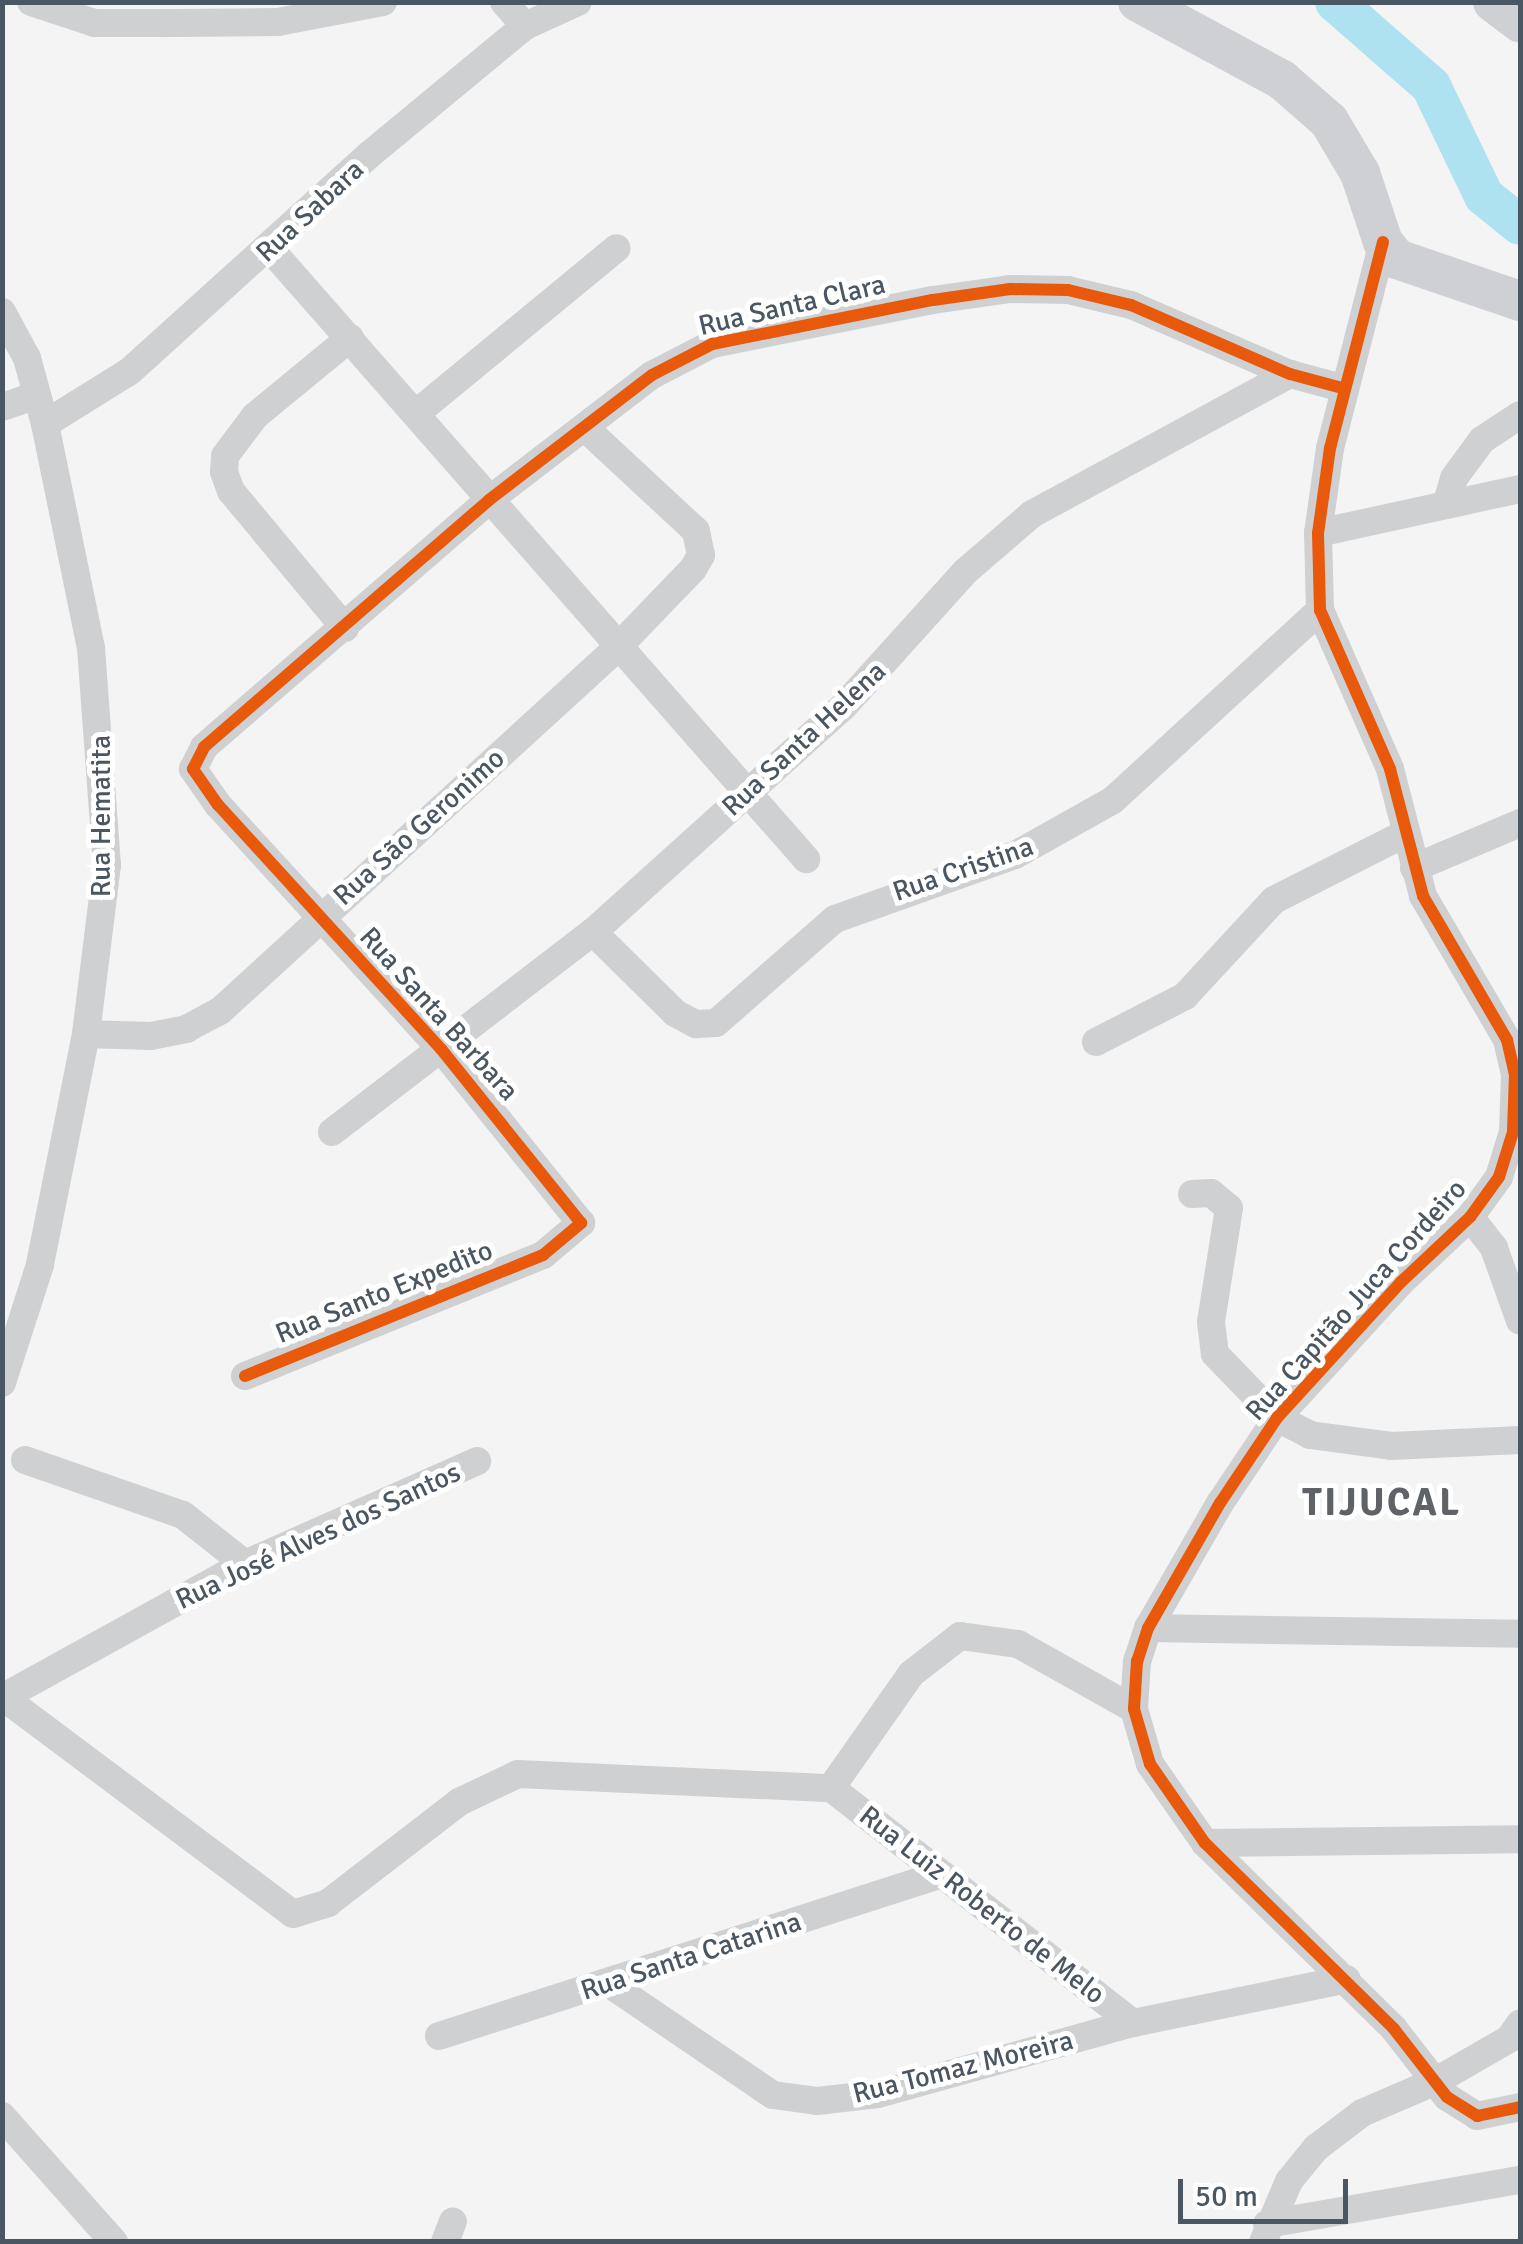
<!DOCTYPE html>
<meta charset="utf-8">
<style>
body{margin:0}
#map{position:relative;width:1523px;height:2244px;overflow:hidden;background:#f4f4f4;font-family:Signika,sans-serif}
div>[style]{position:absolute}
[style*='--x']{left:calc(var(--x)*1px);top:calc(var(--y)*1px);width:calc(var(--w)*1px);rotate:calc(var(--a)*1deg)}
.river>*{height:40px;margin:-20px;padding:0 20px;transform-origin:20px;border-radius:20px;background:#aee2f0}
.street>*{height:28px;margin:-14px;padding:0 14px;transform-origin:14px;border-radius:14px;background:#ced0d2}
.secondary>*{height:40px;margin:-20px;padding:0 20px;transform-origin:20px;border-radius:20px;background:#ced0d4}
.cycleway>*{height:12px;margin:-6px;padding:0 6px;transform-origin:6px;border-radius:6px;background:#e8590c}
span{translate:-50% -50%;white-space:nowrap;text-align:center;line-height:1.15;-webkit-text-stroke:10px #fff;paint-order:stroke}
.street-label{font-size:28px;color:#4a5661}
.district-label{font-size:38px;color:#5f6368;font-weight:700;letter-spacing:2.5px}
.frame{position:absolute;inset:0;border:5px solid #4a5661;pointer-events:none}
.scale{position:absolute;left:1178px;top:2179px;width:170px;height:45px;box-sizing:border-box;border:5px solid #4a5661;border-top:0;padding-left:12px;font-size:30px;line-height:35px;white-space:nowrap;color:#4a5661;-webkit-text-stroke:8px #fff;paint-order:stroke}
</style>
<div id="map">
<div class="river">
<i style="--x:1335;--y:2;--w:128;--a:41.2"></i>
<i style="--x:1431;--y:86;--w:122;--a:64.3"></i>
<i style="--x:1484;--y:196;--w:46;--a:38.9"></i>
</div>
<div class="street">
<i style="--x:31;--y:2;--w:67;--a:18.2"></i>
<i style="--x:95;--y:23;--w:81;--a:0"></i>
<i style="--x:176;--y:23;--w:102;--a:-0.6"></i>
<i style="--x:278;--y:22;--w:107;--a:-10.8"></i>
<i style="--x:504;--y:2;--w:32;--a:49"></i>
<i style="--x:1383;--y:242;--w:213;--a:104.4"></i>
<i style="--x:1330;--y:448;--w:86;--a:98"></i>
<i style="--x:1318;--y:533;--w:77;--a:88.5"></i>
<i style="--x:1320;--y:610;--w:174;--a:66.2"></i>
<i style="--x:1390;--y:769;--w:131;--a:75.4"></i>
<i style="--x:1423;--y:896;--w:167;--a:59.7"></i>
<i style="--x:1507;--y:1040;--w:35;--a:77"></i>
<i style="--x:1515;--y:1074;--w:58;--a:92"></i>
<i style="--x:1513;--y:1132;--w:47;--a:107.3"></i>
<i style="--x:1499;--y:1177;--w:49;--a:125.9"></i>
<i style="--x:1470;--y:1217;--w:95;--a:136.7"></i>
<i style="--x:1401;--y:1282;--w:184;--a:132.4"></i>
<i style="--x:1277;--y:1418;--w:102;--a:123.8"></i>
<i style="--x:1220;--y:1503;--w:144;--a:119.9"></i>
<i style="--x:1148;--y:1628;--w:35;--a:108"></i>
<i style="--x:1137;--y:1661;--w:48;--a:93.6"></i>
<i style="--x:1134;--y:1709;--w:57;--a:73.8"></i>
<i style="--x:1150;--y:1764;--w:96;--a:55.2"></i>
<i style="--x:1205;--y:1843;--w:265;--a:44.5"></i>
<i style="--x:1394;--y:2029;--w:86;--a:52.1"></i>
<i style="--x:1447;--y:2097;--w:36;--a:32"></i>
<i style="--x:1477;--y:2116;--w:44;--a:-11.8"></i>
<i style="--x:271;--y:250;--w:811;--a:48.7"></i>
<i style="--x:2;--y:312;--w:52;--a:61.5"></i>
<i style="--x:27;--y:358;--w:68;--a:74.7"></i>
<i style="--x:45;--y:424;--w:229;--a:78.4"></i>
<i style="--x:91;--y:648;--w:218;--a:85.8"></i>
<i style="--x:107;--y:865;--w:170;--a:97.1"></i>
<i style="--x:86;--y:1034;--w:236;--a:101.3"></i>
<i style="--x:40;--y:1265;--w:124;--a:107.9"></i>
<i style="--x:2;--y:407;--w:37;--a:-19"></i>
<i style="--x:419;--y:411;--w:256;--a:-39.5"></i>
<i style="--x:45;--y:424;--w:100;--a:-31.9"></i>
<i style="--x:130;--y:371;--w:322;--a:-42.1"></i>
<i style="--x:369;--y:155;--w:202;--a:-39.6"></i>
<i style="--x:525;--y:26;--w:58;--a:-24.4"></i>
<i style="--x:1446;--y:505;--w:28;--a:-73"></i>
<i style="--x:1454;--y:478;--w:47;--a:-53.6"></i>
<i style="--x:1482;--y:440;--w:45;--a:-33.3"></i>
<i style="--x:1318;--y:533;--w:207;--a:-12.3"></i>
<i style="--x:345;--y:628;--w:178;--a:-129.8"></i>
<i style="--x:231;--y:491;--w:20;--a:-110"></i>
<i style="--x:224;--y:472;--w:16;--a:-86"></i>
<i style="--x:225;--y:456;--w:50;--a:-53.1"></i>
<i style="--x:255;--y:416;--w:123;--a:-39.4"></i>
<i style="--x:1414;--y:868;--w:115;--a:-23"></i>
<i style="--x:593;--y:932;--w:115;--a:44.6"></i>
<i style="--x:675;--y:1013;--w:24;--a:28"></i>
<i style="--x:696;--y:1024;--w:20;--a:-3"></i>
<i style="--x:716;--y:1023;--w:158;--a:-41.2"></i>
<i style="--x:835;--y:919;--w:191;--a:-19.6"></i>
<i style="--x:1015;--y:855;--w:112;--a:-29.3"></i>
<i style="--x:1113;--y:800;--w:281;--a:-42.5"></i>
<i style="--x:86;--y:1034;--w:65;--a:1.8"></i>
<i style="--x:151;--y:1036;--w:36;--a:-11"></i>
<i style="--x:186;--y:1029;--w:38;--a:-28"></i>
<i style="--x:220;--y:1011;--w:537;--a:-42.43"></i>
<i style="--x:616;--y:649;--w:111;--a:-46.1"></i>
<i style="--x:693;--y:569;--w:16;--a:-60"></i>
<i style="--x:701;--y:555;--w:25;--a:-102"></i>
<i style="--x:696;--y:531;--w:151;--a:-137.1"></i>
<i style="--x:1096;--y:1042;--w:100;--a:-27.3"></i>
<i style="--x:1185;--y:996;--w:131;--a:-47.2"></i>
<i style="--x:1274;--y:900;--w:148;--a:-26.9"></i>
<i style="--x:332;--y:1132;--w:329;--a:-37.5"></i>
<i style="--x:593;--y:932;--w:336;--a:-42"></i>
<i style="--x:843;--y:707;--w:183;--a:-47.9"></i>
<i style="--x:966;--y:571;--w:87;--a:-40.8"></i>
<i style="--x:1032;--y:514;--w:294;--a:-28.5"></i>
<i style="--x:1192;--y:1194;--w:19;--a:-3"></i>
<i style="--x:1211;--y:1193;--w:23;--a:40"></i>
<i style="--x:1229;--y:1208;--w:115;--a:99"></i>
<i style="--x:1211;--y:1322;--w:32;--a:83"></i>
<i style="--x:1215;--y:1354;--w:89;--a:45.9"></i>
<i style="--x:1277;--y:1418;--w:37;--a:27"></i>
<i style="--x:1310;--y:1435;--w:82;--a:7.7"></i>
<i style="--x:1391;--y:1446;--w:129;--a:-2.7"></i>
<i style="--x:1470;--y:1217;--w:39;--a:52"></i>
<i style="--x:1494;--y:1248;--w:77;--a:70.4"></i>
<i style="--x:245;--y:1376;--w:322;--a:-22.1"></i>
<i style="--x:543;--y:1255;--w:50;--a:-40.1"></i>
<i style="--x:581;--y:1223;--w:223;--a:-128.8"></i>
<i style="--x:441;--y:1049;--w:331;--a:-132.4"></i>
<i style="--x:218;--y:805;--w:44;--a:-124.8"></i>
<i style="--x:193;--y:769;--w:25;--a:-63"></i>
<i style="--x:204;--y:747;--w:377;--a:-40.9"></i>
<i style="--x:489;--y:500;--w:205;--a:-37.5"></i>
<i style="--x:652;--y:375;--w:68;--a:-27.3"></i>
<i style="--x:712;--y:344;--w:225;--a:-11.3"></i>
<i style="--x:933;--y:300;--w:78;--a:-8.1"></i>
<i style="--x:1010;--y:289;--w:58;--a:1"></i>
<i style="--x:1068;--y:290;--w:65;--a:13.4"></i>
<i style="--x:1131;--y:305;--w:173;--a:23.5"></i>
<i style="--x:1290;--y:374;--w:54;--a:15.1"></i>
<i style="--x:25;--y:1460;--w:167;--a:19.2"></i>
<i style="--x:183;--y:1515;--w:79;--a:38.3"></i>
<i style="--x:1148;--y:1628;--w:372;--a:0.9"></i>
<i style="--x:3;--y:1697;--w:362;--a:36.8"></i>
<i style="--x:293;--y:1914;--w:37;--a:-17"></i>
<i style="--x:328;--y:1903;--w:165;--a:-37.6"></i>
<i style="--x:459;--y:1802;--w:65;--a:-25.4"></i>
<i style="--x:518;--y:1774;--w:313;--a:2.6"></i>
<i style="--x:2;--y:1698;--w:277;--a:-28.9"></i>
<i style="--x:245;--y:1564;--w:254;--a:-23.9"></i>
<i style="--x:831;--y:1788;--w:139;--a:-54.9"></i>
<i style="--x:911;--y:1674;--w:62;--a:-37.8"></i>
<i style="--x:960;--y:1636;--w:59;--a:7.9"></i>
<i style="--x:1018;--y:1644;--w:133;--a:29.3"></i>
<i style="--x:831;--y:1788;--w:383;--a:37.9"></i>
<i style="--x:1205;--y:1843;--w:315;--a:-0.7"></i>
<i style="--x:608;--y:1983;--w:199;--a:34.2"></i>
<i style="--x:773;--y:2095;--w:44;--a:7.8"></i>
<i style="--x:817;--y:2101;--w:61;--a:-6.5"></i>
<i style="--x:878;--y:2094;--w:265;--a:-15.6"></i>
<i style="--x:1133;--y:2023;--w:218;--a:-11.6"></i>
<i style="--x:439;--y:2036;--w:528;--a:-17.85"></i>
<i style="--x:2;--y:2116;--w:169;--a:48.4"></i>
<i style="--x:1267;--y:2224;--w:257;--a:-9.9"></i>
<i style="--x:445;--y:2242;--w:22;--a:-69"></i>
<i style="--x:1263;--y:2242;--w:66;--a:-66.9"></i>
<i style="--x:1289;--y:2181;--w:43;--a:-50.7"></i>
<i style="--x:1316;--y:2148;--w:58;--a:-37.3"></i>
<i style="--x:1362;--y:2113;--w:81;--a:-23.4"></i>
<i style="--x:1436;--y:2081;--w:84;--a:-29.9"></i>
<i style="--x:1509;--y:2039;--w:19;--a:-55"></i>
</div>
<div class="secondary">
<i style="--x:1138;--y:2;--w:164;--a:28.4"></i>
<i style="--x:1282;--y:80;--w:62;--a:41.1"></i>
<i style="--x:1329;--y:121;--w:61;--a:59.2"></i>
<i style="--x:1360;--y:173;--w:73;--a:71.6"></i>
<i style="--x:1383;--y:242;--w:22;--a:51"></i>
<i style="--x:1397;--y:259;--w:130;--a:18.9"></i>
<i style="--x:1493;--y:2;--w:34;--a:37"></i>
</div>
<div class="cycleway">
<i style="--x:1383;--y:242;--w:213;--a:104.4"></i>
<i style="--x:1330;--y:448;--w:86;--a:98"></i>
<i style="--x:1318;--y:533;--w:77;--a:88.5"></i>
<i style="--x:1320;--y:610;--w:174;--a:66.2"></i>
<i style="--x:1390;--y:769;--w:131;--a:75.4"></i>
<i style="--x:1423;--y:896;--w:167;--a:59.7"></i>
<i style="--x:1507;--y:1040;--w:35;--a:77"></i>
<i style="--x:1515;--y:1074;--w:58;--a:92"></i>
<i style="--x:1513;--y:1132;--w:47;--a:107.3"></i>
<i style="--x:1499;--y:1177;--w:49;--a:125.9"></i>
<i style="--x:1470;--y:1217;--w:95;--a:136.7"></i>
<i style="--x:1401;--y:1282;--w:184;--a:132.4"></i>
<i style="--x:1277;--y:1418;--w:102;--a:123.8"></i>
<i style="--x:1220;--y:1503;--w:144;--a:119.9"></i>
<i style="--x:1148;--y:1628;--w:35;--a:108"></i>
<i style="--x:1137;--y:1661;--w:48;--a:93.6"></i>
<i style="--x:1134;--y:1709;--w:57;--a:73.8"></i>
<i style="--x:1150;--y:1764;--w:96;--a:55.2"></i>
<i style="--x:1205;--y:1843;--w:265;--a:44.5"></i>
<i style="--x:1394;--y:2029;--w:86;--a:52.1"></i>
<i style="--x:1447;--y:2097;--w:36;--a:32"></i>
<i style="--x:1477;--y:2116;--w:44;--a:-11.8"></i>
<i style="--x:245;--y:1376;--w:322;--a:-22.1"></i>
<i style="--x:543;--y:1255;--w:50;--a:-40.1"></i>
<i style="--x:581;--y:1223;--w:223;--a:-128.8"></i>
<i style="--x:441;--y:1049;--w:331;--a:-132.4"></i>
<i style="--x:218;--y:805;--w:44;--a:-124.8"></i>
<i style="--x:193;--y:769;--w:25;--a:-63"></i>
<i style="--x:204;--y:747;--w:377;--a:-40.9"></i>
<i style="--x:489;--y:500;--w:205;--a:-37.5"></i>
<i style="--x:652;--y:375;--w:68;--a:-27.3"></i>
<i style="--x:712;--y:344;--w:225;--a:-11.3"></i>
<i style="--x:933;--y:300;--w:78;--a:-8.1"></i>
<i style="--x:1010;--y:289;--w:58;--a:1"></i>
<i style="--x:1068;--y:290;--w:65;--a:13.4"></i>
<i style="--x:1131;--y:305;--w:173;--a:23.5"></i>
<i style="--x:1290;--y:374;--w:54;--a:15.1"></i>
</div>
<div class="street-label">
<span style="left:310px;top:211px;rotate:-43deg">Rua Sabara</span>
<span style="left:792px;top:305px;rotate:-13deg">Rua Santa Clara</span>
<span style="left:804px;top:739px;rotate:-43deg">Rua Santa Helena</span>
<span style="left:101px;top:816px;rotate:-90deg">Rua Hematita</span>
<span style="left:419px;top:827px;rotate:-42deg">Rua São Geronimo</span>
<span style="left:963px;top:869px;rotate:-19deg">Rua Cristina</span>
<span style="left:439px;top:1014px;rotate:48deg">Rua Santa Barbara</span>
<span style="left:384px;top:1292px;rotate:-22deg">Rua Santo Expedito</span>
<span style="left:1356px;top:1300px;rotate:-48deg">Rua Capitão Juca Cordeiro</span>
<span style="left:318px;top:1536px;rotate:-25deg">Rua José Alves dos Santos</span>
<span style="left:982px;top:1905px;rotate:38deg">Rua Luiz Roberto de Melo</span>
<span style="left:691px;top:1956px;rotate:-18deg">Rua Santa Catarina</span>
<span style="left:963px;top:2067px;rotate:-14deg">Rua Tomaz Moreira</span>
</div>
<div class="district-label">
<span style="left:1382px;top:1503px">TIJUCAL</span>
</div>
<div class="frame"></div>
<div class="scale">50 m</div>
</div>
